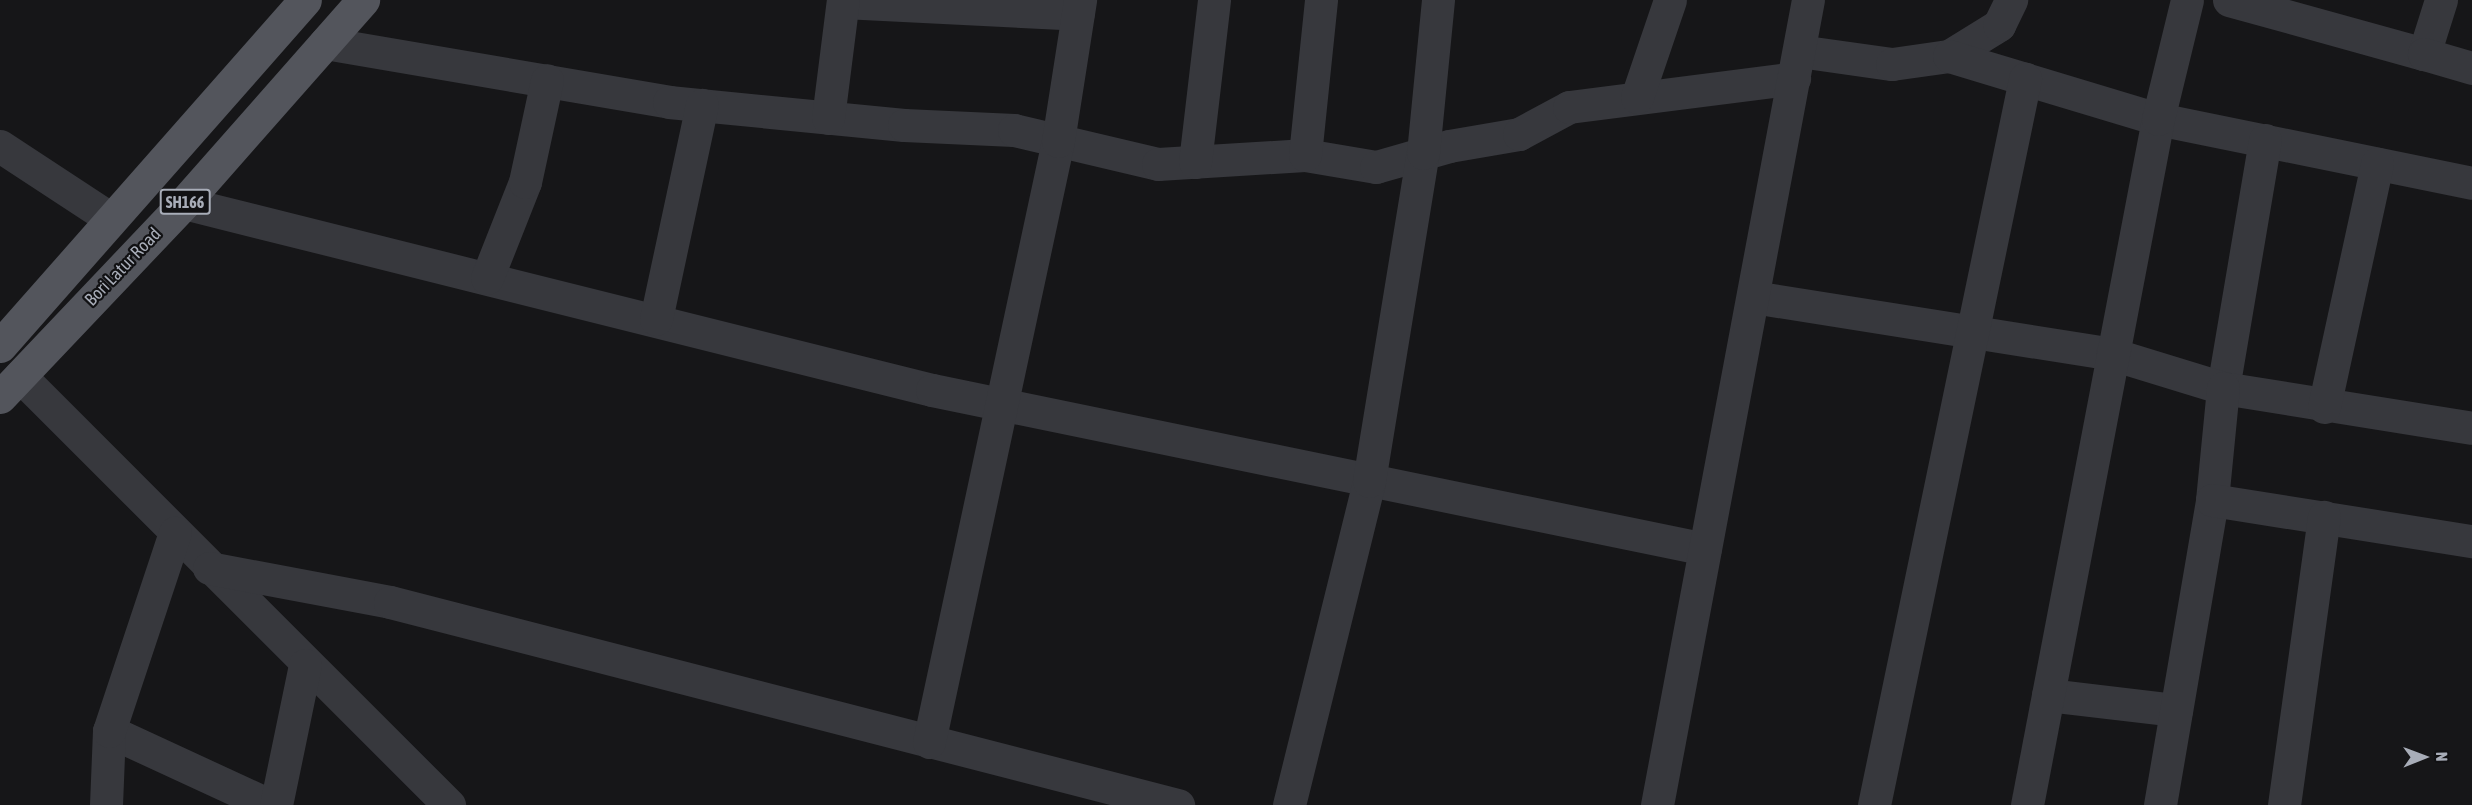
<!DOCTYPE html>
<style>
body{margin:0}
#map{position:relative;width:2472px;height:805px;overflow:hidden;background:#161618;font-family:"Asap Condensed",sans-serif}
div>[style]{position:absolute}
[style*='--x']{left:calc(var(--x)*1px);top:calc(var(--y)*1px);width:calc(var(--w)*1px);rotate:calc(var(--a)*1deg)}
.street>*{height:33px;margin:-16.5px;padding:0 16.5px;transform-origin:16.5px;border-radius:16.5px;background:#37383d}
.primary>*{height:33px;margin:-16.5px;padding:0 16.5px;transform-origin:16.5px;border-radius:16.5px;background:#53555c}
span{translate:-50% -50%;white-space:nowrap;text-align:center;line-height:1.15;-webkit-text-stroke:4.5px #111113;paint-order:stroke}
.shield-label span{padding:2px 4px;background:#111113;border:2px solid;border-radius:4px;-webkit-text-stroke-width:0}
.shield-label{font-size:16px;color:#a8adb8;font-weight:700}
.street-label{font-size:18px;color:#a8adb8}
.north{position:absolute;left:2394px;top:727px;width:60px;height:60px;-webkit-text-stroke:4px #111113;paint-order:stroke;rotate:89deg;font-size:16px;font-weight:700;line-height:24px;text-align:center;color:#a8adb8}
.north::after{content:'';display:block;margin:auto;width:21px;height:27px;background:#a8adb8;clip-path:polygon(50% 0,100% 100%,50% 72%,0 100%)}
</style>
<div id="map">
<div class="street">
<i style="--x:2229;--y:0;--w:202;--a:15.5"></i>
<i style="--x:2441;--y:0;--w:57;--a:107.5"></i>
<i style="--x:2424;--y:54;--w:50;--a:16.3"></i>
<i style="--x:843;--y:2;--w:235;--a:2.9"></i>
<i style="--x:325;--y:43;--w:349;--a:9.7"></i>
<i style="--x:669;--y:102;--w:236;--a:5.6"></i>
<i style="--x:904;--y:125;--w:110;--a:2.6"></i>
<i style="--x:1014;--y:130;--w:148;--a:13.3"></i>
<i style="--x:1158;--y:164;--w:147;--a:-3.5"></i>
<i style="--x:1305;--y:155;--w:72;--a:9.6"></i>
<i style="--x:1376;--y:167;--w:76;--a:-16"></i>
<i style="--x:1449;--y:146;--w:71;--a:-9.7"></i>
<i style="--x:1519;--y:134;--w:57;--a:-28.4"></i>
<i style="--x:1569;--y:107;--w:227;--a:-7.3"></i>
<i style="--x:1799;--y:51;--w:94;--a:8"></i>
<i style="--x:1892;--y:64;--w:58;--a:-8"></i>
<i style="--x:1949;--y:56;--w:59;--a:-31.8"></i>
<i style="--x:1999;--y:25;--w:28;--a:-64"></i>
<i style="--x:1949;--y:56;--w:218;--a:16.8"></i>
<i style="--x:2158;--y:119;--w:320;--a:11.5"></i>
<i style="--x:1637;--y:97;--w:102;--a:-71.2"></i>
<i style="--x:828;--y:118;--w:119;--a:-82.8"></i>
<i style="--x:2265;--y:140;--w:252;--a:99.6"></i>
<i style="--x:2223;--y:388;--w:252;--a:9.1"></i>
<i style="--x:0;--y:146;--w:133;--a:33.3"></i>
<i style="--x:1305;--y:155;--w:156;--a:-84.1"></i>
<i style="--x:1195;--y:162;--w:163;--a:-83.3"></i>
<i style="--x:184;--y:203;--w:771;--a:14.04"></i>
<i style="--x:932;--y:390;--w:789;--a:11.62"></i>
<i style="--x:487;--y:278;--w:103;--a:-68.4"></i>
<i style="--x:525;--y:182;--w:104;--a:-77.8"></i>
<i style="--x:1753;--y:297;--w:363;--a:9"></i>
<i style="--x:2112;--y:354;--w:116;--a:17"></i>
<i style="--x:2223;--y:388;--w:113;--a:95.6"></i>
<i style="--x:656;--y:319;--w:219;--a:-77.9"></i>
<i style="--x:20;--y:376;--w:607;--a:45"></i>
<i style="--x:2324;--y:407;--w:249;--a:-77.7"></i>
<i style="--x:209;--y:568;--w:184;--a:10.6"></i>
<i style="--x:390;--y:602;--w:814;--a:14.45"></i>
<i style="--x:2048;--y:695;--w:129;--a:6.7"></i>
<i style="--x:109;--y:731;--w:176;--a:24.8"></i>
<i style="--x:929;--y:742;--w:615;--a:-77.89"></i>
<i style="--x:1058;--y:141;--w:143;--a:-81.1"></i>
<i style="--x:106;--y:805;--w:74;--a:-87.7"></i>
<i style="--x:109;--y:731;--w:209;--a:-71.6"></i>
<i style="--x:276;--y:805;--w:143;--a:-78.3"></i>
<i style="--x:1289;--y:805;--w:334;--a:-76.1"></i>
<i style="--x:1369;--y:481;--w:332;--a:-80.7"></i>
<i style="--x:1423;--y:153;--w:154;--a:-84.4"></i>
<i style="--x:1657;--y:805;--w:819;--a:-79.38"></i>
<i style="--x:1874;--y:805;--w:742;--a:-78.25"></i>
<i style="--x:2027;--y:805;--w:698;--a:-79.19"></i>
<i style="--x:2158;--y:119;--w:122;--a:-76.3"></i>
<i style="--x:2160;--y:805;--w:309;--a:-80.3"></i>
<i style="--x:2212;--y:500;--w:263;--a:9"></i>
<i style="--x:2284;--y:805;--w:291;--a:-82.1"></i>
</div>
<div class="primary">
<i style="--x:0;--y:346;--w:461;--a:-48.6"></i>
<i style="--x:0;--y:397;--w:267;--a:-46.5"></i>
<i style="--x:184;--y:203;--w:271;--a:-48.6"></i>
</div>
<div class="shield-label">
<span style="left:185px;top:202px">SH166</span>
</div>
<div class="street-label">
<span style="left:123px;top:267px;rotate:-46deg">Bori Latur Road</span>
</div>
<div class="north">N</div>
</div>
